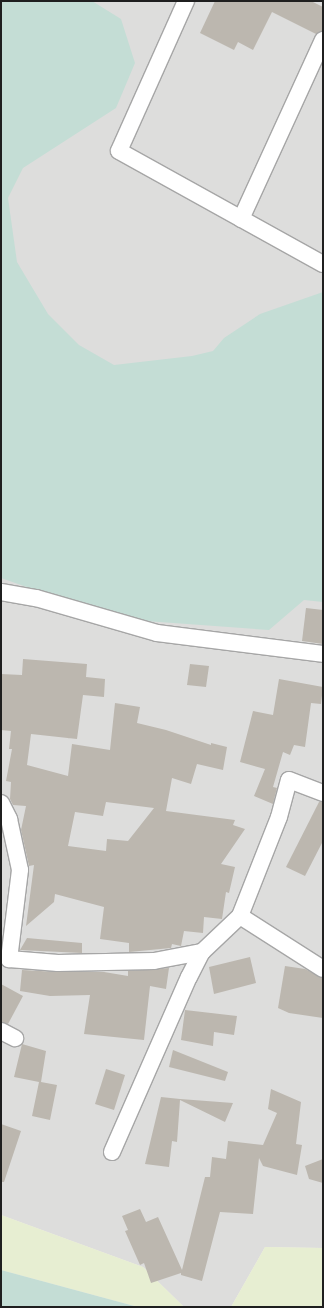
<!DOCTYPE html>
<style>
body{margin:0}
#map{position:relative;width:324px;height:1308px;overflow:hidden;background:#f0eee6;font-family:"Sofia Sans Condensed",sans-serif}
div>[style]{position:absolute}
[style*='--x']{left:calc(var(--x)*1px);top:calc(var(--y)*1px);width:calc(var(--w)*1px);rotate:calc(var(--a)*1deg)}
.residential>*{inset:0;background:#dddddc}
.farmland>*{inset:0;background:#e7eed2}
.wetland>*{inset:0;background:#c4ddd5}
.building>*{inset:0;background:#bcb7af}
.roads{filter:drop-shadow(1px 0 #a6a6a6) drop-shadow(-1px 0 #a6a6a6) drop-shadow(0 1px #a6a6a6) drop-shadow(0 -1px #a6a6a6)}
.street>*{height:16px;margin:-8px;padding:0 8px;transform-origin:8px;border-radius:8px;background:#fff}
span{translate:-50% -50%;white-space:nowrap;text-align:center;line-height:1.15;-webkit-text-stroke:3px #fff;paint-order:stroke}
.frame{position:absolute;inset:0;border:2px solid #1f1f1f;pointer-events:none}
</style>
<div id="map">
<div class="residential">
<i style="clip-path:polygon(1px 1px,323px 1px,323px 1248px,265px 1247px,231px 1307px,184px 1307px,143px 1267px,1px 1215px)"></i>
</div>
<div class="farmland">
<i style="clip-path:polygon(1px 1215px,143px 1267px,184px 1307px,138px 1307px,1px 1270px)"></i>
<i style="clip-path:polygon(265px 1247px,323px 1248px,323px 1307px,231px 1307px)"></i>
</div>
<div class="wetland">
<i style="clip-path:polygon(1px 1px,92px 1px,121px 19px,135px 63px,116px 108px,23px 168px,8px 198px,17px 262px,48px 314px,79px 345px,114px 365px,192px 356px,213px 351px,224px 338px,260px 314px,323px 292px,323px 602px,304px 600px,269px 630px,118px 619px,1px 578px)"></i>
<i style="clip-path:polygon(1px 1270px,138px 1307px,1px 1307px)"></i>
</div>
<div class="building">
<i style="clip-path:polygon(215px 1px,311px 1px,323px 7px,323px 31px,316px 34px,272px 12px,253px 50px,238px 42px,234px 50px,200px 33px)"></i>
<i style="clip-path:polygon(306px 608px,323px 610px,323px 644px,302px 641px)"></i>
<i style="clip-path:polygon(evenodd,23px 659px,87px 664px,86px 677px,105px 679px,104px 697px,83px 695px,77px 739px,31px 734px,27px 765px,68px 776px,72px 744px,110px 750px,115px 703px,140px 707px,137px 723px,166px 730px,211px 745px,211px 743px,227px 747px,223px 770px,197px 764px,191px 784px,172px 778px,166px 811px,235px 820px,233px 825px,245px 829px,221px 864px,235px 867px,229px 893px,226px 892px,222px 919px,204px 917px,203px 933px,184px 931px,181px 946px,172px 944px,171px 948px,129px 952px,129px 943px,100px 939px,104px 907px,55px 894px,54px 902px,26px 926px,34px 865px,29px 866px,21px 830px,26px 806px,13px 805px,10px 799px,11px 782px,6px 781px,12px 749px,9px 749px,11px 731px,1px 730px,1px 674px,22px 675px,23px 659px,106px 802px,154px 808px,128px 841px,107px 839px,106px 851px,68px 846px,75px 812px,103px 816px,106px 802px)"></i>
<i style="clip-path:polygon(190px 664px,209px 666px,206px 687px,187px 685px)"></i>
<i style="clip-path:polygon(279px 679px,323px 687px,321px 704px,311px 703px,305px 747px,294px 745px,290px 755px,283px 752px,273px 787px,277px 788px,273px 804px,254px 796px,265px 769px,240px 762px,253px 711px,273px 715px)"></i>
<i style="clip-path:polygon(319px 802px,323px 802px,323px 841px,305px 876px,286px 867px)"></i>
<i style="clip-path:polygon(27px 938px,82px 943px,82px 953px,20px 950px)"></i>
<i style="clip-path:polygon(250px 957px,256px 983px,214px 994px,209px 967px)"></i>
<i style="clip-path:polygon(285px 966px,305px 969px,323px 978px,323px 1018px,289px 1013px,278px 1008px)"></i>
<i style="clip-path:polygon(169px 968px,166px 989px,150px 986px,144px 1040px,84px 1034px,90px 995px,50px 996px,20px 991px,22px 970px,58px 972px,104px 972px,128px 976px,128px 971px)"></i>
<i style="clip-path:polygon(1px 984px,23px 996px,8px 1024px,1px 1022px)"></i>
<i style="clip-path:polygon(185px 1010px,237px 1016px,234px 1035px,214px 1032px,213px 1046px,181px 1040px)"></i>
<i style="clip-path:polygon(22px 1044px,46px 1051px,41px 1082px,57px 1085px,50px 1120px,32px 1116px,39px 1082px,14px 1077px)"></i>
<i style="clip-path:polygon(173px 1050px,228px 1072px,225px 1081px,169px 1067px)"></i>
<i style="clip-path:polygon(106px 1069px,125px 1075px,114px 1110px,95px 1104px)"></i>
<i style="clip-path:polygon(271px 1089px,301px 1102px,296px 1144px,302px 1145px,297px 1175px,263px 1166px,259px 1158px,253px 1214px,220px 1212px,202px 1281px,181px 1275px,181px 1273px,151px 1283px,144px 1263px,140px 1265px,125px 1231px,128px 1230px,122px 1216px,140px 1209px,146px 1222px,158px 1217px,182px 1270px,205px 1177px,210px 1177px,212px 1157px,226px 1159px,228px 1141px,263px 1145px,277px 1113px,268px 1109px)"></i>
<i style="clip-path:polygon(161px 1097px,180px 1099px,233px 1103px,225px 1122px,180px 1100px,177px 1142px,172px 1141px,169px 1167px,145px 1164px)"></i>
<i style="clip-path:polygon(1px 1124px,21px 1131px,4px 1182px,1px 1182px)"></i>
<i style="clip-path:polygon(323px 1159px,323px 1183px,309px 1179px,305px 1166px)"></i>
</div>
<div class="roads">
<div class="street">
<i style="--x:186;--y:1;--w:164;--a:114.1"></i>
<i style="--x:119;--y:151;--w:233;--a:29"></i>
<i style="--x:241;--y:219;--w:197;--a:-65.4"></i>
<i style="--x:1;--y:592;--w:36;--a:10"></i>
<i style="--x:36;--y:598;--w:126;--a:16.1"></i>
<i style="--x:157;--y:633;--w:167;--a:7.2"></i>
<i style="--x:1;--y:803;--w:18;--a:63"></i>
<i style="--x:9;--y:819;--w:52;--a:77.8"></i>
<i style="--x:20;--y:870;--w:90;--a:97"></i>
<i style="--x:9;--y:959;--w:49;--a:4.7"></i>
<i style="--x:58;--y:963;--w:96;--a:-1.2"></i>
<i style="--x:154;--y:961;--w:49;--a:-10.6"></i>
<i style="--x:240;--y:916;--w:98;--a:32.6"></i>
<i style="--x:1;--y:1031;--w:16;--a:27"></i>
<i style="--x:112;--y:1152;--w:191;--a:-66.3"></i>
<i style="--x:189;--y:977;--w:28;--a:-63"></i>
<i style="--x:202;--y:952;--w:52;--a:-43.5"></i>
<i style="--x:240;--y:916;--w:106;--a:-68.5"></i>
<i style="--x:279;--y:817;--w:38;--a:-75"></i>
<i style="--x:289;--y:780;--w:36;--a:21"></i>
</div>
</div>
<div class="frame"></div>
</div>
